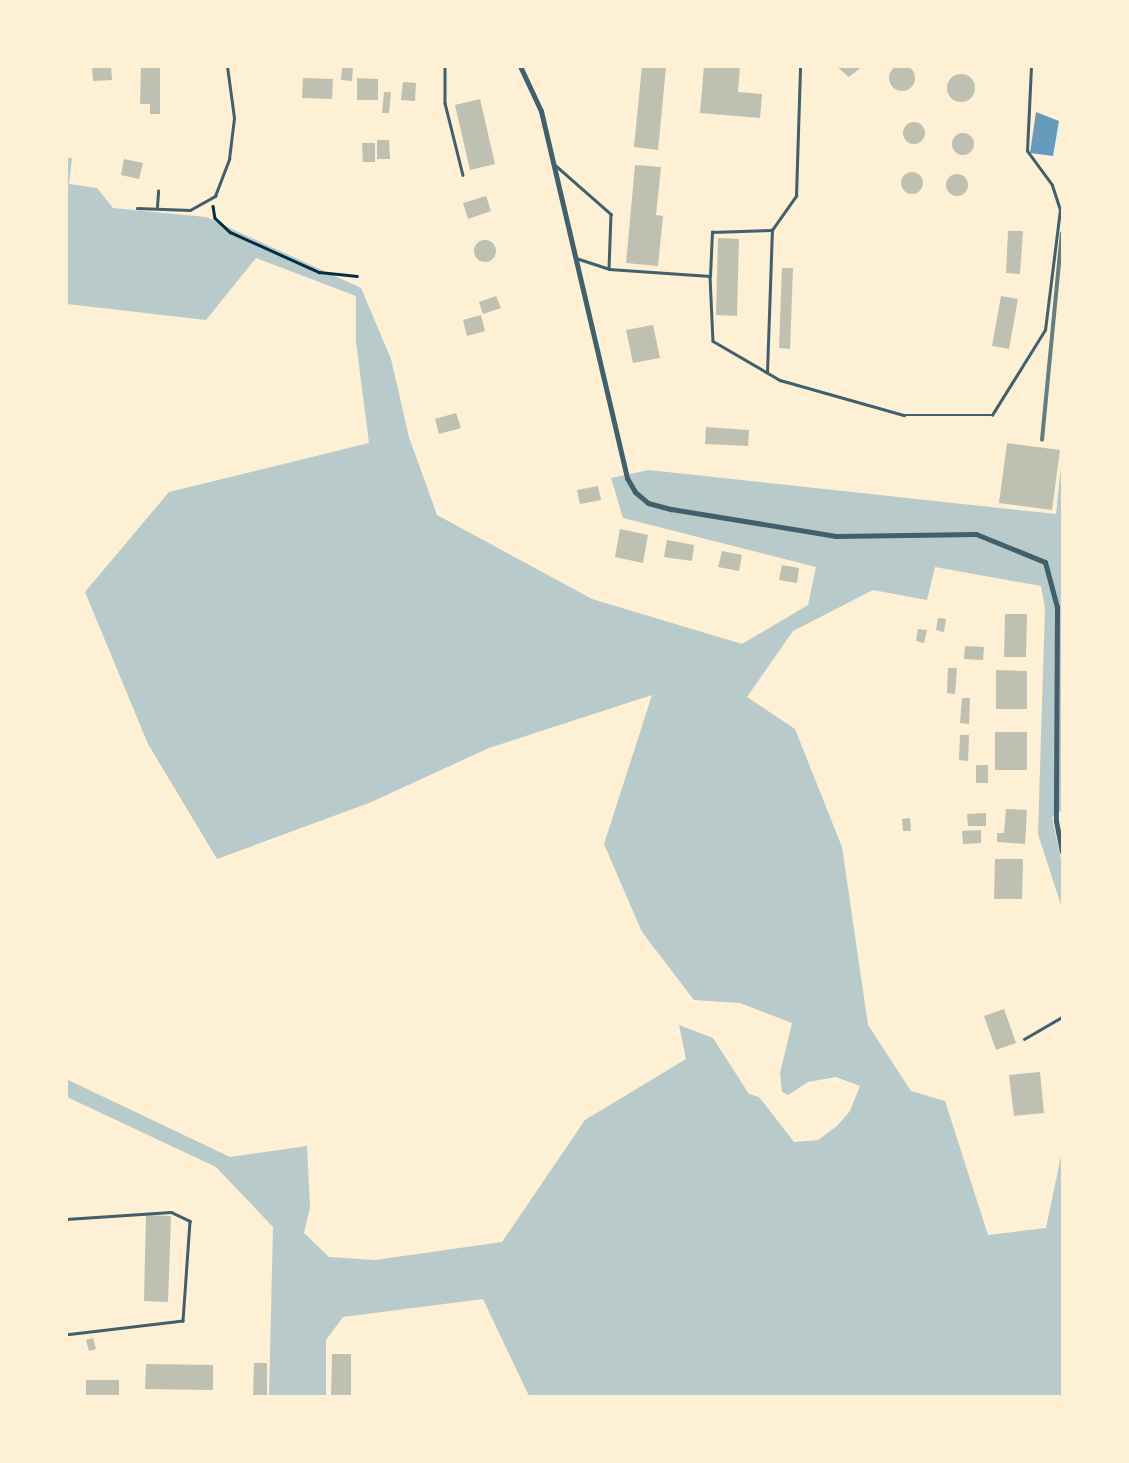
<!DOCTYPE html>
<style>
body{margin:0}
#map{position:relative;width:1129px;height:1463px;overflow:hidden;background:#fdf0d5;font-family:Inter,sans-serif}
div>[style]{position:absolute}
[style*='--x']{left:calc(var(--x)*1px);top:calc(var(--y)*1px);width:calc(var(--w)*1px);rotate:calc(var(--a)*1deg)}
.green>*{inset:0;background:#b9caca}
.water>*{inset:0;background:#669bbc}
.building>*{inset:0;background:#bec0b2}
.round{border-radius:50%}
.path>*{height:2.5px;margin:-1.25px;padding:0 1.25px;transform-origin:1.25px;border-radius:1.25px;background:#003049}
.service>*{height:2.5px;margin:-1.25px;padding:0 1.25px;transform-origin:1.25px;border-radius:1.25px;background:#3f606c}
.minor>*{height:5px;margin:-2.5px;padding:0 2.5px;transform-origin:2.5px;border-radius:2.5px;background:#3f606c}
.rail>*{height:3.5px;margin:-1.75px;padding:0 1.75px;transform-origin:1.75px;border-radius:1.75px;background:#657d81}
span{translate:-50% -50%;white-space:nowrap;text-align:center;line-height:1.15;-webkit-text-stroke:5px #fdf0d5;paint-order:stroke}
.frame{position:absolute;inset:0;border:68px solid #fdf0d5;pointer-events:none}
</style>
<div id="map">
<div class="green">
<i style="clip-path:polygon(67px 158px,72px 158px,69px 184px,97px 188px,113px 208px,206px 217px,361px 288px,391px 359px,409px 437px,437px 515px,592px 599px,742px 644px,808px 605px,816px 567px,623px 518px,611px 478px,649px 470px,1056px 514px,1062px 457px,1062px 810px,1052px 817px,1062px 864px,1062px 908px,1038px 834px,1045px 608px,1041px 586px,935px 567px,927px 600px,873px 590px,793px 631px,747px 697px,795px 729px,842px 847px,868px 1025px,911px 1091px,945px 1101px,988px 1235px,1046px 1228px,1062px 1151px,1062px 1396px,529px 1396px,483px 1299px,343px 1317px,326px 1340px,326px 1396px,269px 1396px,273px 1227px,216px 1167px,67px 1097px,66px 1079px,230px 1157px,307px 1146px,310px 1207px,304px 1233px,329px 1257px,375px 1260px,502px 1242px,585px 1120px,686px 1059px,679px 1025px,713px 1038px,749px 1094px,759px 1097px,794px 1142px,818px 1140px,837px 1126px,850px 1111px,860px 1086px,836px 1077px,808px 1082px,788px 1095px,782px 1092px,780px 1073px,792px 1023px,740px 1003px,694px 1000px,642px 932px,604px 844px,652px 695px,489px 748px,369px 803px,217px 859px,148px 744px,85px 592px,169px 492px,369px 443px,356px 342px,356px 296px,256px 258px,206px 320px,67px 304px)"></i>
</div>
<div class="water">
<i style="clip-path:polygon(1036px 112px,1059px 121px,1053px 156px,1030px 153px)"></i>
</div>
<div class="building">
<i class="round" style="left:889px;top:65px;width:26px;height:26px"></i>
<i style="clip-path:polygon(92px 66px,111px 66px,112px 80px,93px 81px)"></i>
<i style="clip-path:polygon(141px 66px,160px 67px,160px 114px,150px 114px,150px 104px,140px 104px)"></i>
<i style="clip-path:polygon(642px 66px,666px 67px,658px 150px,634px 147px)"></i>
<i style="clip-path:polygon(704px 66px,740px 66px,738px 92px,762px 94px,760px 118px,700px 113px)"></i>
<i style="clip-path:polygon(836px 66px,863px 66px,849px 77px)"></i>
<i style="clip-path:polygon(342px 67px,353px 68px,352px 81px,341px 80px)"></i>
<i class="round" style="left:947px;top:74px;width:28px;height:28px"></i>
<i style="clip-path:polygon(303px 78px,333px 79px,332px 99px,302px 98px)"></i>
<i style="clip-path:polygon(357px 78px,378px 79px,378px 100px,357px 100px)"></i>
<i style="clip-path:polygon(403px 82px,416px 83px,415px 101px,401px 100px)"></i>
<i style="clip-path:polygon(384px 92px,391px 92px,389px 113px,382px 113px)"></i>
<i style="clip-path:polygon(480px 99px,495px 164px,470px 170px,455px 105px)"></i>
<i class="round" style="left:903px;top:122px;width:22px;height:22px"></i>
<i class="round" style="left:952px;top:133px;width:22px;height:22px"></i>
<i style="clip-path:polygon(377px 140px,389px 140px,390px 159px,377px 159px)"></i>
<i style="clip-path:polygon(362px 143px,375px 143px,375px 162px,363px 162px)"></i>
<i style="clip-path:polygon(124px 159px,143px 163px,139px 179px,121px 175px)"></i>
<i style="clip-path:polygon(635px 165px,661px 167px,656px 215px,663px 216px,658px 266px,626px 263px)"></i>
<i class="round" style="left:901px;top:172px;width:22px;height:22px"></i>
<i class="round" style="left:946px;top:174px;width:22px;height:22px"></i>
<i style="clip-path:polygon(486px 196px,491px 211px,468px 219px,463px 203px)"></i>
<i style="clip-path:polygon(1008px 231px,1023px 231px,1020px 274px,1006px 273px)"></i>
<i style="clip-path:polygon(718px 238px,739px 239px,737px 316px,716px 315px)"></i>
<i class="round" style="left:474px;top:240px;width:22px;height:22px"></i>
<i style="clip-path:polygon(782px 268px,793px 268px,790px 349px,779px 348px)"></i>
<i style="clip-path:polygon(496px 296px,501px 308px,483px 314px,479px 302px)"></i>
<i style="clip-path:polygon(1001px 296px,1018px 299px,1009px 349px,992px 346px)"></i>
<i style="clip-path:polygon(481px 315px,485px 331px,467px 336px,463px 320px)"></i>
<i style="clip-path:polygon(653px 325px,660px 358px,633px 363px,626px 330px)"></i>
<i style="clip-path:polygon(456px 413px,461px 428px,439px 434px,435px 419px)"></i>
<i style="clip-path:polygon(706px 427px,749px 430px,748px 446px,705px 444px)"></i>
<i style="clip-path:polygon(1007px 443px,1060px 450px,1052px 510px,999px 503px)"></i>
<i style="clip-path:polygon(598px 486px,601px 500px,580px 504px,577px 490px)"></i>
<i style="clip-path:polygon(620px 529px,648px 535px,643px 563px,615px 557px)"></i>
<i style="clip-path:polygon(667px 540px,694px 545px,692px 561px,664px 557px)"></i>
<i style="clip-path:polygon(722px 551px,742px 555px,739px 571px,718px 567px)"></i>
<i style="clip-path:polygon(782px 565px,799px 568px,797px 583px,779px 580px)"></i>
<i style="clip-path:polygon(1005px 614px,1027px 614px,1026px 657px,1004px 657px)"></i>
<i style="clip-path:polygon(938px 618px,946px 619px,944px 632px,936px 630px)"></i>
<i style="clip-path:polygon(918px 629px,927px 630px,924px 643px,916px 641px)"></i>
<i style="clip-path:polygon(965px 646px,984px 647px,983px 660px,964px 659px)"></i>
<i style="clip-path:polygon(948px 668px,957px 668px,955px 694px,947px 693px)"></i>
<i style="clip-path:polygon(996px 670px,1027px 671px,1027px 709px,996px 709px)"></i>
<i style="clip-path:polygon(962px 698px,970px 698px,969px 724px,960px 723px)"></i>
<i style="clip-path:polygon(995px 732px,1027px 732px,1027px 770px,995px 770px)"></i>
<i style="clip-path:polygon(960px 735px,969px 735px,968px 761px,959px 760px)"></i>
<i style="clip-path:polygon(976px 765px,988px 765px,988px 783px,976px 783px)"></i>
<i style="clip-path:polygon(1006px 809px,1027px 810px,1025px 844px,997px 842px,997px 833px,1004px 833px)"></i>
<i style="clip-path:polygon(986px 813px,986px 826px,968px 826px,967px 814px)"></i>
<i style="clip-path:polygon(910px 818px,911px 831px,903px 831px,902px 819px)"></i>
<i style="clip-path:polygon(981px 830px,981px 843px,963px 844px,962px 831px)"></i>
<i style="clip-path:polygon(995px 859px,1023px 859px,1022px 899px,994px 899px)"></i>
<i style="clip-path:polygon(1004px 1009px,1016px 1043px,996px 1050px,984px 1016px)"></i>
<i style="clip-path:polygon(1040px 1072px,1044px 1113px,1014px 1116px,1009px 1075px)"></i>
<i style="clip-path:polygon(146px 1215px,171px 1216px,168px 1302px,144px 1301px)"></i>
<i style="clip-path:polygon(93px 1338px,96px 1349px,89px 1351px,86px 1340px)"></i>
<i style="clip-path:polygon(332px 1354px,351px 1354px,351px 1396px,331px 1396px)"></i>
<i style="clip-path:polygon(254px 1363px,267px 1363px,267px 1396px,253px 1396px)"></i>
<i style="clip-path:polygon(146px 1364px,213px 1365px,213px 1390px,145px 1389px)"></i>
<i style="clip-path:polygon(86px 1380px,119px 1380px,119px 1396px,86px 1396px)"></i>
</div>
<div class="path">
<i style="--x:213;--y:206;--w:12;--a:81"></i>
<i style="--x:215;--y:218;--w:21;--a:43"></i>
<i style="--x:230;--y:232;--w:98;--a:24.2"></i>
<i style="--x:319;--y:272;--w:38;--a:6"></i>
</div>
<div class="service">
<i style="--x:445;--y:66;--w:37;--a:90"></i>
<i style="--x:445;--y:103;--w:74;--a:76"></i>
<i style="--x:554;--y:164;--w:76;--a:41.3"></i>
<i style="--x:611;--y:214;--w:54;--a:92.1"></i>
<i style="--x:157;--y:207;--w:16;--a:-86"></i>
<i style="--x:137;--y:208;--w:53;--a:2.2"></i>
<i style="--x:190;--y:210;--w:29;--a:-29"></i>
<i style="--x:215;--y:196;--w:40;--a:-69"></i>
<i style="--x:229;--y:159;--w:41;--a:-83"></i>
<i style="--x:234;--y:118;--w:52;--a:-97.7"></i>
<i style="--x:576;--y:258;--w:35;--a:18"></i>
<i style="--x:609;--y:269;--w:101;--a:4"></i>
<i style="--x:710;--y:276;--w:65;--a:87.4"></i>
<i style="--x:713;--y:341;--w:78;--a:30.2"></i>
<i style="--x:780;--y:380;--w:129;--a:15.8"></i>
<i style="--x:904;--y:415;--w:88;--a:0"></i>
<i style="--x:992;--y:415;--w:100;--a:-58.1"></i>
<i style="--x:1045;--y:330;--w:121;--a:-82.9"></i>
<i style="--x:1060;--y:210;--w:26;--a:-108"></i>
<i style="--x:1052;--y:185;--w:42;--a:-126.3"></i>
<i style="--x:1027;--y:151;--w:85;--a:-87.3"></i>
<i style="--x:710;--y:276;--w:44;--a:-87.4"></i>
<i style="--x:712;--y:232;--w:60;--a:-1.9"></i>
<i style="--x:767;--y:372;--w:142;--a:-88"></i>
<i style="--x:772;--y:230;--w:42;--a:-54.8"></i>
<i style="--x:796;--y:196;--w:130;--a:-88.2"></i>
<i style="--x:1024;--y:1039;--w:44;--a:-30.1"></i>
<i style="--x:66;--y:1219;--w:105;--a:-3.8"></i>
<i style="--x:171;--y:1212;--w:21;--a:25"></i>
<i style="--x:190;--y:1221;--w:100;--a:94"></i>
<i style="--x:183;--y:1321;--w:118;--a:173.2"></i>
</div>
<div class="minor">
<i style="--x:520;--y:66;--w:50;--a:65"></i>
<i style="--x:541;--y:111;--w:377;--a:76.8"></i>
<i style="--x:627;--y:478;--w:16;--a:60"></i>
<i style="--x:635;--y:492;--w:17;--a:40"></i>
<i style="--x:648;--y:503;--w:24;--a:15"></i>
<i style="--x:671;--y:509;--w:167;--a:9.3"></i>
<i style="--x:836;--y:536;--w:140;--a:-0.8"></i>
<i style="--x:976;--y:534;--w:74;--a:22.1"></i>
<i style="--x:1045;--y:562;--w:47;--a:75.1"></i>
<i style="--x:1057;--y:607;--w:214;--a:90.3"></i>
<i style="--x:1056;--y:821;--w:31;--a:79"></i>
</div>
<div class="rail">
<i style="--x:1042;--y:440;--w:207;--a:-84.5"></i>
</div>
<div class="frame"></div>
</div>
